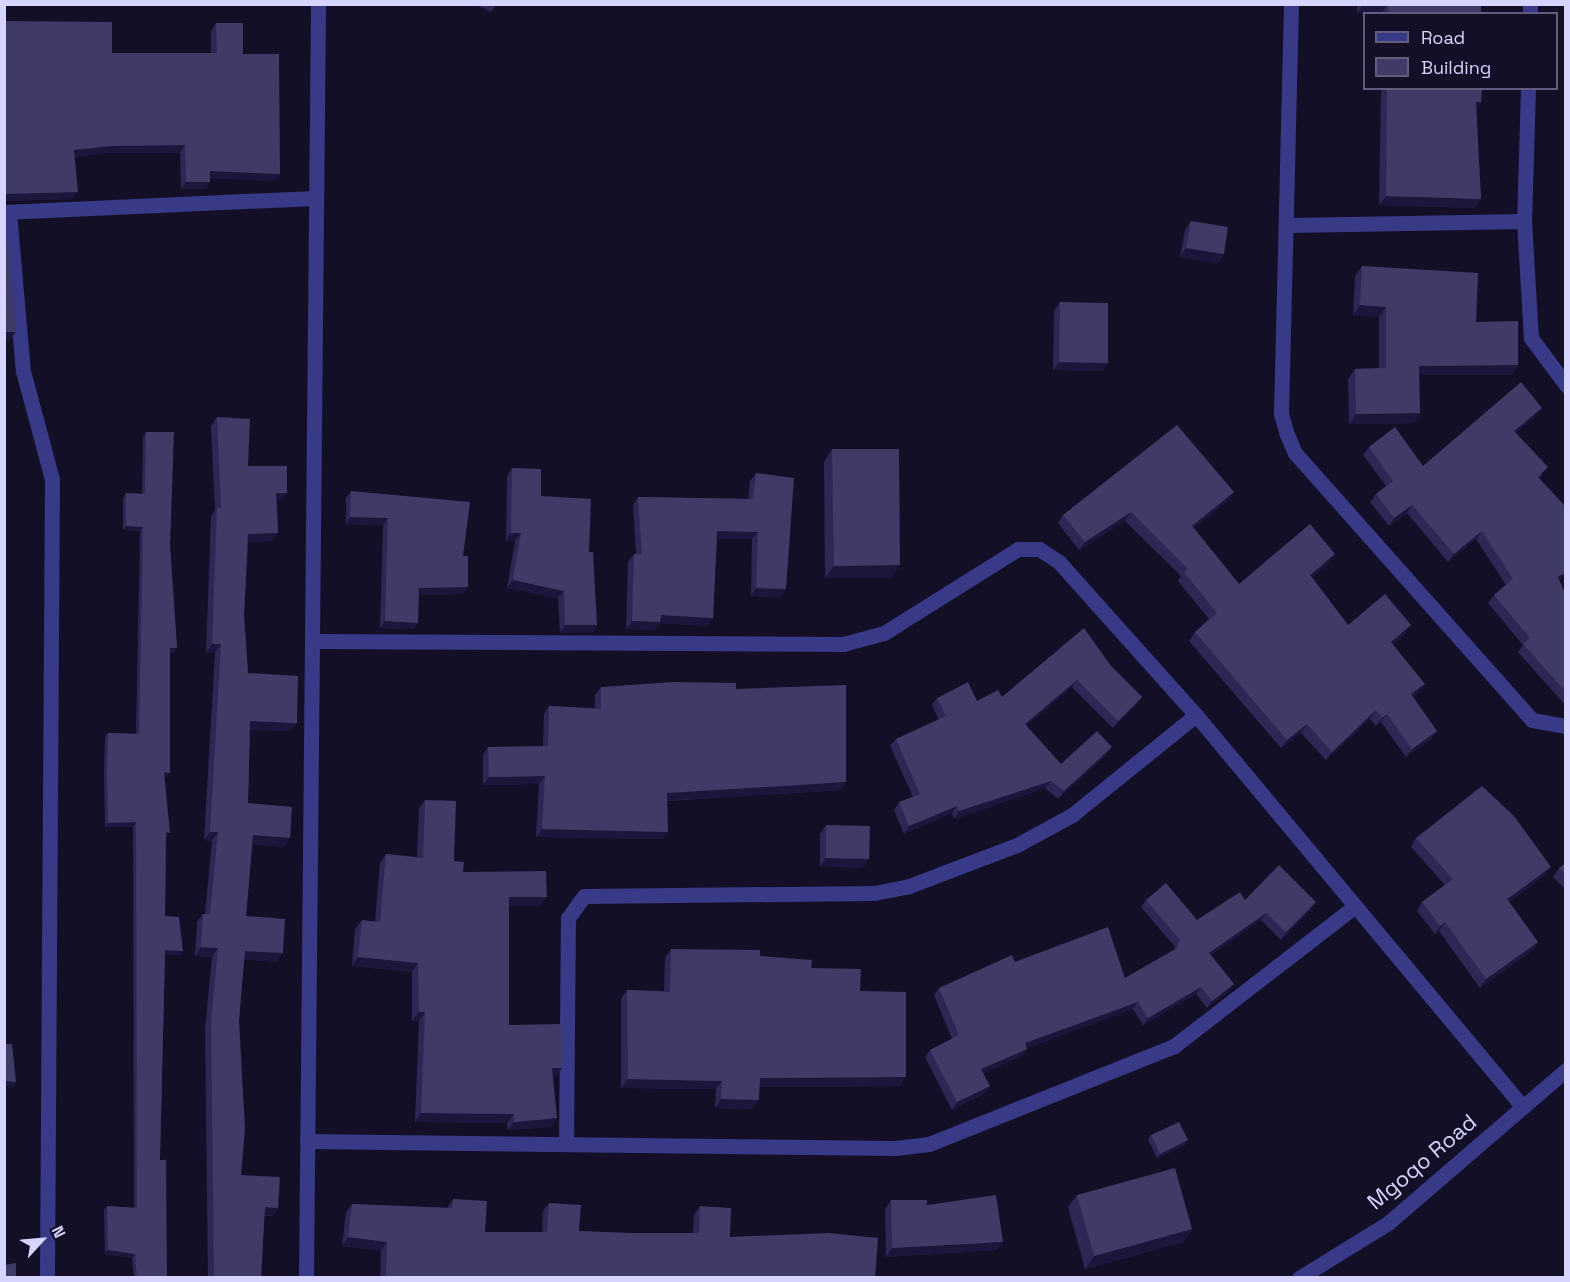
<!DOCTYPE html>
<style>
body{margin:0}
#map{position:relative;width:1570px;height:1282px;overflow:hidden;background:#120f27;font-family:"Space Grotesk",sans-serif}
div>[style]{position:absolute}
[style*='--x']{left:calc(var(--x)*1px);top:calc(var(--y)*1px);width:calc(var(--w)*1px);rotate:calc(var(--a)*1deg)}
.street>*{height:15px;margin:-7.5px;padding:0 7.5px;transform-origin:7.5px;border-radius:7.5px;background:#393a87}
.wall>*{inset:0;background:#2e2755}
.shaded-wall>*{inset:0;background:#1b163b}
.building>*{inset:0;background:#403a67}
span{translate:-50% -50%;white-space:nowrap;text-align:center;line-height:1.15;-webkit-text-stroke:4.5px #120f27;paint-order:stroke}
.street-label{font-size:22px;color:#d7d5ff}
.frame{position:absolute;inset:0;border:6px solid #d7d5ff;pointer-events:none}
.legend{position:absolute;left:1363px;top:12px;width:195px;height:78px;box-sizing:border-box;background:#120f27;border:2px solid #615e7d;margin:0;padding:8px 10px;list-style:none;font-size:18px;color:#d7d5ff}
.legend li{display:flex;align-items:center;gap:12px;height:30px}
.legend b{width:30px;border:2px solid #615e7d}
.north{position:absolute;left:12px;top:1210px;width:60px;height:60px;-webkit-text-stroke:4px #120f27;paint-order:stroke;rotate:64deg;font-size:16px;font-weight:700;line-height:24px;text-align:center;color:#d7d5ff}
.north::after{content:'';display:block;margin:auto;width:21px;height:27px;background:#d7d5ff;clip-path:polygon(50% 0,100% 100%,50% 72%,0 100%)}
</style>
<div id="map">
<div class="street">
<i style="--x:1291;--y:4;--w:410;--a:91.4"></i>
<i style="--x:1281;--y:414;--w:19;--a:74"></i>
<i style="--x:1286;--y:432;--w:23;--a:67"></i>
<i style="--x:1295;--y:453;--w:357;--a:48.4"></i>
<i style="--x:1532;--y:720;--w:35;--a:10"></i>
<i style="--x:1530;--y:14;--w:10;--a:-90"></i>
<i style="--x:1528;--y:88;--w:133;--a:91.7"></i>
<i style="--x:1524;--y:221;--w:117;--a:86.6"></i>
<i style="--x:1531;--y:338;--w:59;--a:53.3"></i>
<i style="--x:4;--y:212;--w:311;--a:-2.6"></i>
<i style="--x:9;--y:212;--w:160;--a:85"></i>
<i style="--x:23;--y:371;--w:112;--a:75"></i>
<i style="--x:52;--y:479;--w:799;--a:90.36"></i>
<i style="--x:1289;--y:225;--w:235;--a:-1"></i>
<i style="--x:313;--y:641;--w:530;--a:0.32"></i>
<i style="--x:843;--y:644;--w:42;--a:-15"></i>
<i style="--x:884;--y:633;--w:158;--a:-32.1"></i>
<i style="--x:1018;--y:549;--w:21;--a:0"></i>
<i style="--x:1039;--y:549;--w:24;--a:33"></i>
<i style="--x:1059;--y:562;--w:205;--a:48.2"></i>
<i style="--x:1196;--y:715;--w:509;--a:50.18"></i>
<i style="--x:307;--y:1141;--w:589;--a:0.68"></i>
<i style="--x:896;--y:1148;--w:33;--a:-7"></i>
<i style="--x:929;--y:1144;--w:264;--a:-21.8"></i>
<i style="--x:1174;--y:1046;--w:229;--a:-37.7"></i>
<i style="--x:566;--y:1143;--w:225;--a:-89.5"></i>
<i style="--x:568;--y:918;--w:27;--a:-54"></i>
<i style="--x:584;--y:896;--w:290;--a:-0.6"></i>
<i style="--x:874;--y:893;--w:36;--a:-11"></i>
<i style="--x:909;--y:886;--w:116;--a:-20.8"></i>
<i style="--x:1017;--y:845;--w:63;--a:-28.6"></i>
<i style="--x:1072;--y:815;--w:159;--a:-38.9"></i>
<i style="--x:306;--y:1278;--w:1274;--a:-89.46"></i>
<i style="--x:1299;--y:1278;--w:105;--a:-31.7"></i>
<i style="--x:1388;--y:1223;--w:235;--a:-40.7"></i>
</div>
<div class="wall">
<i style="clip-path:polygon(475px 4px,497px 4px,491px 12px)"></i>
<i style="clip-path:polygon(1357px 4px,1481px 4px,1481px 14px,1357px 13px)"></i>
<i style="clip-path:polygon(4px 21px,112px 53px,211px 53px,211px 31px,216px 23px,243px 54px,280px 174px,275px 181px,210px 178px,205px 189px,181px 189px,180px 153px,106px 153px,74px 157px,73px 199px,4px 201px)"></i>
<i style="clip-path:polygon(1381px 88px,1482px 88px,1481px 102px,1476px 109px,1481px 199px,1474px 208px,1379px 205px)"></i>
<i style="clip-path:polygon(1191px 221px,1224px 254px,1218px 263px,1180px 257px,1185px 230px)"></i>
<i style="clip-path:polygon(1362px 266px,1476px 322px,1518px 365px,1512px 375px,1419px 375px,1420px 413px,1414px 423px,1349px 424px,1348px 379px,1355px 369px,1379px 368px,1379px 317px,1353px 315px,1355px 276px)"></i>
<i style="clip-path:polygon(1060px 302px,1108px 363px,1102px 371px,1053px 370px,1054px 311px)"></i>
<i style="clip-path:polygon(1536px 416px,1515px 433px,1542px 475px,1539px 478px,1559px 580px,1563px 589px,1566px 592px,1566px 706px,1518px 652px,1523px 645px,1488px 603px,1494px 595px,1506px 585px,1476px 539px,1448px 562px,1407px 513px,1389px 526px,1370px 502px,1376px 494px,1386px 486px,1363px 455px,1369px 447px,1423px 466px)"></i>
<i style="clip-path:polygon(217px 417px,248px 466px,281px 501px,277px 501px,278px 533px,272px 541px,248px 542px,244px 615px,248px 673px,297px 723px,291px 731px,250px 730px,248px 803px,284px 847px,252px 844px,246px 916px,277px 962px,244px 959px,239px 1020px,241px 1175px,278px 1208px,273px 1216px,264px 1216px,261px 1278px,208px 1278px,205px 1029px,212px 957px,195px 956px,197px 922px,203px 914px,205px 914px,212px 841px,204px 840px,215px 653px,206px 653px,211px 517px,215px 510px,211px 426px)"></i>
<i style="clip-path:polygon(146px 432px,170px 547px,177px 648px,174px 653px,170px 652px,167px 777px,164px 777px,167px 837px,166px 837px,165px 916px,183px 951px,180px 955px,165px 954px,160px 1160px,167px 1278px,134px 1278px,132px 1258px,105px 1254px,104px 1210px,107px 1206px,134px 1208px,133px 827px,105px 827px,104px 773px,105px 737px,108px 733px,136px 734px,140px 531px,123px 530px,123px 498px,126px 493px,142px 494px,143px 437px)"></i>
<i style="clip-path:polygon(832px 449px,900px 565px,891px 578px,825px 578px,824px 462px)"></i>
<i style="clip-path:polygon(512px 468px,541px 496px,589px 552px,597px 625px,592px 633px,560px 633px,558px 598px,507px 588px,515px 541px,506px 541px,507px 476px)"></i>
<i style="clip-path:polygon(756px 473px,780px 597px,751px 596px,752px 539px,717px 539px,713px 618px,707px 626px,660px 623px,655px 630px,626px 629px,628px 562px,634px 554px,636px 554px,633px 505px,638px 497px,748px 499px,750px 481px)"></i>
<i style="clip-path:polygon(351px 491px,463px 556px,463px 594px,418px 595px,418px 623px,413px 629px,380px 628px,383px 525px,346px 524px,346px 498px)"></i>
<i style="clip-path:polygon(1228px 500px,1194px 528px,1239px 584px,1329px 563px,1312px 577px,1348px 625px,1405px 634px,1393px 644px,1419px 692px,1413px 697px,1437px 731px,1431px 739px,1406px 757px,1381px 722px,1376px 726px,1370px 719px,1326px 760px,1301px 733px,1281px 748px,1189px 641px,1195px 632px,1209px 619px,1178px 581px,1181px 576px,1125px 521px,1079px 550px,1058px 523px,1063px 515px)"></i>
<i style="clip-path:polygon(1111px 666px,1142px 697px,1137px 704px,1113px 728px,1072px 687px,1026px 726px,1061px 764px,1106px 755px,1058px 799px,1045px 788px,954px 819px,952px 813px,904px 834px,894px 810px,899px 802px,913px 797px,890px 746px,896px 739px,939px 720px,932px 705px,937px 698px,977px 701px,1002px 697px)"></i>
<i style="clip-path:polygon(601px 687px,736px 689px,841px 790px,667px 801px,668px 832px,663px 839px,536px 837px,539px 784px,483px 785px,483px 755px,488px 747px,543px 746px,544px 714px,549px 706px,595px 708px,595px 695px)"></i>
<i style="clip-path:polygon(425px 800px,454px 861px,463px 872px,540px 906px,509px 906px,509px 1025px,562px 1068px,556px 1077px,553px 1077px,551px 1127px,508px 1130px,507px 1123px,415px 1122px,419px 1021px,412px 1021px,412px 972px,352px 966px,355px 929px,362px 920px,375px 922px,380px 863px,386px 854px,417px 857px,419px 808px)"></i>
<i style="clip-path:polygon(826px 825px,863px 868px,820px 866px,820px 834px)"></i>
<i style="clip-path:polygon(1416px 838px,1545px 875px,1509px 902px,1538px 942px,1533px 950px,1480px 988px,1439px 931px,1435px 934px,1417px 911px,1422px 902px,1445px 885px,1411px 847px)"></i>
<i style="clip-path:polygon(1566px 863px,1566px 890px,1553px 877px,1559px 868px)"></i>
<i style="clip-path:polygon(1146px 900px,1197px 920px,1245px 900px,1311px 910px,1281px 940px,1261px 920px,1211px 955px,1234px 984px,1229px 991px,1207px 1008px,1196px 994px,1143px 1025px,1133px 1009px,1027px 1048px,1022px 1056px,983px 1073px,990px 1086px,985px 1093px,952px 1110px,925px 1057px,930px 1050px,952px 1039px,934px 995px,939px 988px,1015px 962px,1125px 978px,1173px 950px,1175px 947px,1141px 907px)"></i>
<i style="clip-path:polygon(671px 949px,760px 956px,811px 968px,860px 991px,900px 1086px,759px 1087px,753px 1109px,715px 1108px,716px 1089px,621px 1088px,621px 999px,627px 990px,664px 991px,665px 958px)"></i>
<i style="clip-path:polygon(1151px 1135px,1188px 1140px,1185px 1145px,1157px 1158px,1148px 1140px)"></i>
<i style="clip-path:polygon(1077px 1195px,1192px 1229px,1183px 1242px,1085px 1269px,1068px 1207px)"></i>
<i style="clip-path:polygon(453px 1199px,485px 1232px,542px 1232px,543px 1211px,549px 1203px,579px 1231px,628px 1233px,693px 1233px,694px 1215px,700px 1206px,730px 1237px,875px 1278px,380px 1278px,381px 1251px,342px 1246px,346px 1212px,352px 1204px,447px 1208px)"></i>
<i style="clip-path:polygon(891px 1200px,927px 1205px,997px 1250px,886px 1257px,885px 1209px)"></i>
</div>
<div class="shaded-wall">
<i style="clip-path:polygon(1363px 4px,1388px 4px,1382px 12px,1357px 13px)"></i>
<i style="clip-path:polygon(1476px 102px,1481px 102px,1475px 110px)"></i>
<i style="clip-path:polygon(185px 145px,180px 153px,106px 153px,69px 157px,74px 150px,111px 146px)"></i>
<i style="clip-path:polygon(210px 171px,280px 174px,275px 181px,205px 178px)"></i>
<i style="clip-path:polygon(186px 182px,210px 182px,205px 189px,181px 189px)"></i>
<i style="clip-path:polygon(78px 192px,73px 199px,4px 201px,4px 194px)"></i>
<i style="clip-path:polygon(1386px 196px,1481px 199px,1474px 208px,1379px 205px)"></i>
<i style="clip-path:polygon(1186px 248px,1224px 254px,1218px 263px,1180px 257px)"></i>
<i style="clip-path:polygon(1360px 305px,1386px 307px,1379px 317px,1353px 315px)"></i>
<i style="clip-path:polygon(4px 332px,16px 332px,10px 340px,4px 340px)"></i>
<i style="clip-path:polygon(1059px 362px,1108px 363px,1102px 371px,1053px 370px)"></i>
<i style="clip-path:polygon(1518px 365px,1512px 375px,1412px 375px,1419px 366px)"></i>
<i style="clip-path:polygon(1542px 408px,1536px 416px,1508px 439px,1514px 431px)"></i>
<i style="clip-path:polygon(1420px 413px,1414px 423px,1349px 424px,1356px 414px)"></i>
<i style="clip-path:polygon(1234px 492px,1228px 500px,1186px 534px,1192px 526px)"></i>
<i style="clip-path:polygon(276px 493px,287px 493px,281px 501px,270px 501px)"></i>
<i style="clip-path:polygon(1412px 505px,1407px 513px,1389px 526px,1394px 518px)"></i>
<i style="clip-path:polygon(1131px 512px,1125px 521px,1079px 550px,1085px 542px)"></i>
<i style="clip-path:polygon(350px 517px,388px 518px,383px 525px,346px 524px)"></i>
<i style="clip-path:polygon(126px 526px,143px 527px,140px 531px,123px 530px)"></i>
<i style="clip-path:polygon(717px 531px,758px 532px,752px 539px,712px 539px)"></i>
<i style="clip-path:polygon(1482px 531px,1476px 539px,1448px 562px,1454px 554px)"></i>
<i style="clip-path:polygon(278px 533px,272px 541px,242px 543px,248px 534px)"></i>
<i style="clip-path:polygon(511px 533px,521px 533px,515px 541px,506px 541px)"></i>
<i style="clip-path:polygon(1335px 554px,1329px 563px,1304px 584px,1310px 575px)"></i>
<i style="clip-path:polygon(900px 565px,891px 578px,825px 578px,834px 566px)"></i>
<i style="clip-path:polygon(1566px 572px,1566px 575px,1552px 585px,1558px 577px)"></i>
<i style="clip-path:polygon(513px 580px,564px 591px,558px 598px,507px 588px)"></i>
<i style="clip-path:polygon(468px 587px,463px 594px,414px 595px,419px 588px)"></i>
<i style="clip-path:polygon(756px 588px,786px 589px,780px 597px,751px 596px)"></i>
<i style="clip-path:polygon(661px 615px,713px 618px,707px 626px,660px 623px,655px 630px,626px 629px,632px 621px)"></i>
<i style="clip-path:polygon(385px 621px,418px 623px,413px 629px,380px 628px)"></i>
<i style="clip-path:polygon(565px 625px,597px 625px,592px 633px,560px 633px)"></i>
<i style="clip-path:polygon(1411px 625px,1405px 634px,1385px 650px,1391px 642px)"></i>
<i style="clip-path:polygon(212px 644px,221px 644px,215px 653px,206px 653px)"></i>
<i style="clip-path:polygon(170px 648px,177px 648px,174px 653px,167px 652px)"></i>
<i style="clip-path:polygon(1077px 680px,1072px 687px,1020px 732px,1025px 724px)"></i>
<i style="clip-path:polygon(1425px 684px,1419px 692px,1405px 703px,1411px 694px)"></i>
<i style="clip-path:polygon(1142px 697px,1137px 704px,1113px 728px,1118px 721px)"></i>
<i style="clip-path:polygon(1376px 710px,1370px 719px,1326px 760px,1332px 752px)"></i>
<i style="clip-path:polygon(1387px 714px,1381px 722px,1376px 726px,1382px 718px)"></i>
<i style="clip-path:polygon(250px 721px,297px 723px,291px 731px,244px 730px)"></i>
<i style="clip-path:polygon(1307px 724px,1301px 733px,1281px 748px,1287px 740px)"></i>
<i style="clip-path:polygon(1437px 731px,1431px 739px,1406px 757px,1412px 749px)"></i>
<i style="clip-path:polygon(1112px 747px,1106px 755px,1058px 799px,1064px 791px)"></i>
<i style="clip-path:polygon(164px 772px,170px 773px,167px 777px,161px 777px)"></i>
<i style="clip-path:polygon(545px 776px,539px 784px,483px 785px,489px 777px)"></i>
<i style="clip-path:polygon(1051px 781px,1045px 788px,954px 819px,959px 811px)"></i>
<i style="clip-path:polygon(846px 782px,841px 790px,662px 801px,667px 793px)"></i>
<i style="clip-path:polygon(957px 806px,952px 813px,904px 834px,909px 826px)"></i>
<i style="clip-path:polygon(136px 822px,133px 827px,105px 827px,108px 823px)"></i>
<i style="clip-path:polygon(542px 829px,668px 832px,663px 839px,536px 837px)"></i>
<i style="clip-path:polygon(210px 832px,218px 832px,212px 841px,204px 840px)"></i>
<i style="clip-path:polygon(253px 835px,290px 838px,284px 847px,247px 844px)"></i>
<i style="clip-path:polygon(826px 858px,869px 859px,863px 868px,820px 866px)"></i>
<i style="clip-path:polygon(1551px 867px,1545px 875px,1502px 907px,1507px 899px)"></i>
<i style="clip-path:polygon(509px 897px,547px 897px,540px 906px,503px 906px)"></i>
<i style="clip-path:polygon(1316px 902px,1311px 910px,1281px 940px,1286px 932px)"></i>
<i style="clip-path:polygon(1266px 913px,1261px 920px,1204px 960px,1209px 953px)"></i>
<i style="clip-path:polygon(1445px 922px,1439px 931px,1435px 934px,1440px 926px)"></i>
<i style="clip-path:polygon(1538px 942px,1533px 950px,1480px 988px,1486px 979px)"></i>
<i style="clip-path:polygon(201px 947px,218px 948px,212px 957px,195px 956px)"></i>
<i style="clip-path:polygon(165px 950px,183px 951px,180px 955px,162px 954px)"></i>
<i style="clip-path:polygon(245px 951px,283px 953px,277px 962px,239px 959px)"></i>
<i style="clip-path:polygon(358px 957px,418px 963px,412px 972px,352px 966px)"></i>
<i style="clip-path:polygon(1234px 984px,1229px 991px,1207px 1008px,1212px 1001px)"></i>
<i style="clip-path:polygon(1201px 987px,1196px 994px,1143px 1025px,1148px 1018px)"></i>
<i style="clip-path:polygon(1138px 1002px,1133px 1009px,1020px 1051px,1025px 1043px)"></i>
<i style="clip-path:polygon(419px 1012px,425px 1012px,419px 1021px,412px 1021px)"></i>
<i style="clip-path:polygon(1027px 1049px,1022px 1056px,976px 1077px,981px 1069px)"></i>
<i style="clip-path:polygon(552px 1068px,562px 1068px,556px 1077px,546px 1077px)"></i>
<i style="clip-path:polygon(906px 1077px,900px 1086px,754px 1087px,760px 1078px)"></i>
<i style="clip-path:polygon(628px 1079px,722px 1081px,716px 1089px,621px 1088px)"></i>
<i style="clip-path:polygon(4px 1081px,16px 1082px,13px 1087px,4px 1086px)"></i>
<i style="clip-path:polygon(990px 1086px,985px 1093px,952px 1110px,957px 1102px)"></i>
<i style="clip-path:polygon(721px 1099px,759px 1100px,753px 1109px,715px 1108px)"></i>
<i style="clip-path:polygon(421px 1113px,514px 1114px,507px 1123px,415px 1122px)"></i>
<i style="clip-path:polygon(557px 1118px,551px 1127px,508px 1130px,514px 1122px)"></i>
<i style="clip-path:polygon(1188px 1140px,1185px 1145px,1157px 1158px,1160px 1154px)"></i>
<i style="clip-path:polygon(265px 1207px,278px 1208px,273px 1216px,259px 1215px)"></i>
<i style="clip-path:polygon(1192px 1229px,1183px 1242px,1085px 1269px,1094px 1256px)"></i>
<i style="clip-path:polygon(348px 1237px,387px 1242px,381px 1251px,342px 1246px)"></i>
<i style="clip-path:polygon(1003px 1242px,997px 1250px,886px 1257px,892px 1248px)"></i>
<i style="clip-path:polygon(108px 1250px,135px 1254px,132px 1258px,105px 1254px)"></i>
</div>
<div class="building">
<i style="clip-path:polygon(1388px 4px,1481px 4px,1481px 14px,1388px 14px)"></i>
<i style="clip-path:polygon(4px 21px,112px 22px,112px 53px,217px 53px,216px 23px,243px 23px,243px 54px,279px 54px,280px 174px,210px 171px,210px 182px,186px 182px,185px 145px,111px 146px,74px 150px,78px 192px,4px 194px)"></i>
<i style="clip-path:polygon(1387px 88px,1482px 88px,1481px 102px,1476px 102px,1481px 199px,1386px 196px)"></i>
<i style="clip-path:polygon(1191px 221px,1228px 227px,1224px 254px,1186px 248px)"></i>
<i style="clip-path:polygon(4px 244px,8px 244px,16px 332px,4px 332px)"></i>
<i style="clip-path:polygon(1362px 266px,1478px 273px,1476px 322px,1518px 321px,1518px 365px,1419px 366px,1420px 413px,1356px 414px,1355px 369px,1386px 368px,1386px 307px,1360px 305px)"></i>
<i style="clip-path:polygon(1060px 302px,1108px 303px,1108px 363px,1059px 362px)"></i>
<i style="clip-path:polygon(1521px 382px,1542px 408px,1514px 431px,1548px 467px,1538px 477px,1566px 507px,1566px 572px,1558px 577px,1563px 589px,1566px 592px,1566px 692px,1523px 644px,1530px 638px,1494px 595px,1513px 579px,1482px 531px,1454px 554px,1412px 505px,1394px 518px,1376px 494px,1393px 481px,1369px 447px,1395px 427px,1423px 466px)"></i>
<i style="clip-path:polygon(217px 417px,250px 419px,248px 466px,287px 466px,287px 493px,276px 493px,278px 533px,248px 534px,244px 615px,248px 673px,298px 676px,297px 723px,250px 721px,248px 803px,292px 807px,290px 838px,253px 835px,246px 916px,285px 919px,283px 953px,245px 951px,239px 1020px,245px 1129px,241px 1175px,280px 1177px,278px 1208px,265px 1207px,261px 1278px,214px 1278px,211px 1021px,218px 948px,201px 947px,203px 914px,210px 914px,218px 832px,210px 832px,221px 644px,212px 644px,217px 508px,221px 508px)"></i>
<i style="clip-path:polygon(1177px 425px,1234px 492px,1192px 526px,1239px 584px,1310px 524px,1335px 554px,1310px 575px,1348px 625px,1385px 594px,1411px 625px,1391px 642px,1425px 684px,1411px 694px,1437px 731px,1412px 749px,1387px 714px,1382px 718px,1376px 710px,1332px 752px,1307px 724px,1287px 740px,1195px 632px,1217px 613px,1184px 572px,1188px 569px,1131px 512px,1085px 542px,1063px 515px)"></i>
<i style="clip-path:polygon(146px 432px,174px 432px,170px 547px,177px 648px,170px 648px,170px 773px,164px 772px,170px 833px,166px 832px,165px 916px,179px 917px,183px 951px,165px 950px,160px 1160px,166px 1160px,167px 1278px,137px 1278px,135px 1254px,108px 1250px,107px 1206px,137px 1208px,136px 822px,108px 823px,107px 768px,108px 733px,139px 734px,143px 527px,126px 526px,126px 493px,145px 494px)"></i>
<i style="clip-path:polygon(832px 449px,899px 449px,900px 565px,834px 566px)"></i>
<i style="clip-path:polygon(512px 468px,541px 469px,541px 496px,591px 499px,589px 552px,593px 552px,597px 625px,565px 625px,564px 591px,513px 580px,521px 533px,511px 533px)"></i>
<i style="clip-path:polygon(756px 473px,794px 478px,786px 589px,756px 588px,758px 532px,717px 531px,713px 618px,661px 615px,660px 622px,632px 621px,634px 554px,642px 554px,638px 497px,753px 499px)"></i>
<i style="clip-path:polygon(351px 491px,470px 502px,463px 556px,468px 556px,468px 587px,419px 588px,418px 623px,385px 621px,388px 518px,350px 517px)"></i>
<i style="clip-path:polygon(1084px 628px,1111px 666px,1142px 697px,1118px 721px,1077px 680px,1025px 724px,1061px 764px,1097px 731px,1112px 747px,1064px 791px,1051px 781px,959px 811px,957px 806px,909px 826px,899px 802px,920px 794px,896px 739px,946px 716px,937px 698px,968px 682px,977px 701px,998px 690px,1002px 697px)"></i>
<i style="clip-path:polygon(674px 682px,736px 683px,736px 689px,846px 685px,846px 782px,667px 793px,668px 832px,542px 829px,545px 776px,489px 777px,488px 747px,548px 746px,549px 706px,601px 709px,601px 687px)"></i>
<i style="clip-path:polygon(1482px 786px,1514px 816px,1551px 867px,1507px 899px,1538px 942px,1486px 979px,1445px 922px,1440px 926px,1422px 902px,1453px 879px,1416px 838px)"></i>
<i style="clip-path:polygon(425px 800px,456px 801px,454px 861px,464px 862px,463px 872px,546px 871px,547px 897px,509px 897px,509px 1025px,562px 1024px,562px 1068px,552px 1068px,557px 1118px,514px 1122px,514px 1114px,421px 1113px,425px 1012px,419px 1012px,418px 963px,358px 957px,362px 920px,380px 922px,386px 854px,423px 858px)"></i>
<i style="clip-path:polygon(826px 825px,870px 826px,869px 859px,826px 858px)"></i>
<i style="clip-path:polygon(1566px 863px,1566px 875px,1559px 868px)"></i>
<i style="clip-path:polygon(1279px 865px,1316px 902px,1286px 932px,1266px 913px,1209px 953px,1234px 984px,1212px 1001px,1201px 987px,1148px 1018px,1138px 1002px,1025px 1043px,1027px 1049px,981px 1069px,990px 1086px,957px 1102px,930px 1050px,959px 1035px,939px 988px,1012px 955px,1015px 962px,1108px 927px,1125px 978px,1176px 949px,1180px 940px,1146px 900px,1166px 883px,1197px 920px,1240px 892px,1245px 900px)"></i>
<i style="clip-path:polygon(671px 949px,760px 950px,760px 956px,812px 960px,811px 968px,861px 969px,860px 991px,906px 992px,906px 1077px,760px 1078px,759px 1100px,721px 1099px,722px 1081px,628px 1079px,627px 990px,670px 992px)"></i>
<i style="clip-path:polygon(4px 1044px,12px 1044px,16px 1082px,4px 1081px)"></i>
<i style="clip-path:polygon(1179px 1122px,1188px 1140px,1160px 1154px,1151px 1135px)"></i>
<i style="clip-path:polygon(1175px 1168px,1192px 1229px,1094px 1256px,1077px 1195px)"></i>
<i style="clip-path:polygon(996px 1195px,1003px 1242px,892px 1248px,891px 1200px,927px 1200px,927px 1205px)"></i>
<i style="clip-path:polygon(453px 1199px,487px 1201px,485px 1232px,547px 1232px,549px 1203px,581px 1205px,579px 1231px,628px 1233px,699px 1233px,700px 1206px,731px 1208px,730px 1237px,828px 1233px,878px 1238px,875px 1278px,386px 1278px,387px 1242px,348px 1237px,352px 1204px,452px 1208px)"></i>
<i style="clip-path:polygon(16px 1263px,16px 1278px,4px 1278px,4px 1265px)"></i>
</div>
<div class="street-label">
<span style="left:1422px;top:1162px;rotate:-40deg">Mgoqo Road</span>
</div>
<div class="frame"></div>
<ul class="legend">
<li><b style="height:8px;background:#393a87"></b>Road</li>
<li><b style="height:16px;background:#403a67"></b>Building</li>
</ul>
<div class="north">N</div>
</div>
